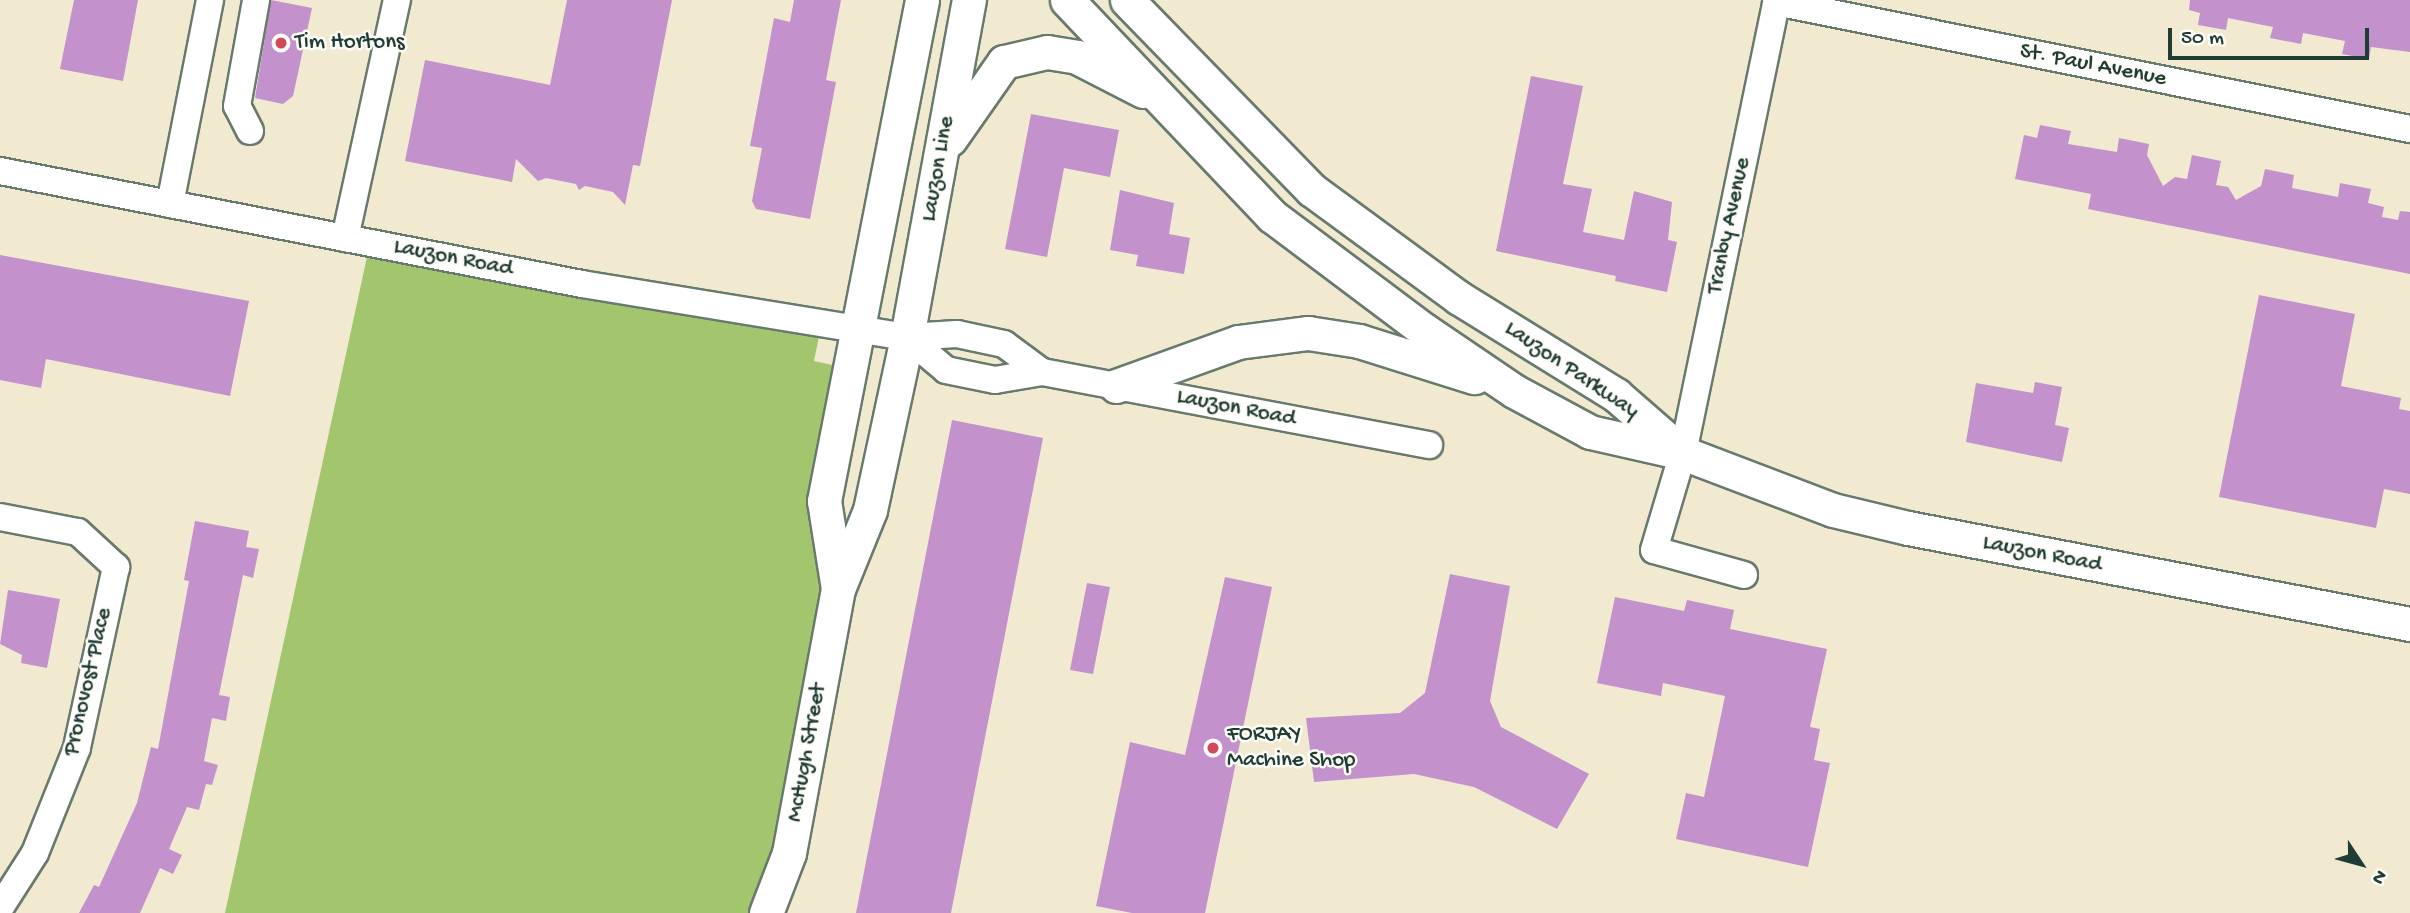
<!DOCTYPE html>
<style>
body{margin:0}
#map{position:relative;width:2410px;height:913px;overflow:hidden;background:#f1ead1;font-family:"Gochi Hand",sans-serif}
div>[style]{position:absolute}
[style*='--x']{left:calc(var(--x)*1px);top:calc(var(--y)*1px);width:calc(var(--w)*1px);rotate:calc(var(--a)*1deg)}
.green>*{inset:0;background:#a3c56e}
.building>*{inset:0;background:#c391cc}
.roads{filter:drop-shadow(2px 0 #687a6b) drop-shadow(-2px 0 #687a6b) drop-shadow(0 2px #687a6b) drop-shadow(0 -2px #687a6b)}
.minor>*{height:26px;margin:-13px;padding:0 13px;transform-origin:13px;border-radius:13px;background:#fff}
.major>*{height:33px;margin:-16.5px;padding:0 16.5px;transform-origin:16.5px;border-radius:16.5px;background:#fff}
.dots>*{width:19px;height:19px;translate:-50% -50%;box-sizing:border-box;border:4px solid #fdfcf7;border-radius:50%}
span{translate:-50% -50%;white-space:nowrap;text-align:center;line-height:1.15;-webkit-text-stroke:5px #fdfcf7;paint-order:stroke}
.poi-label{font-size:23px;color:#1f3d34}
.left{translate:0 -50%;text-align:left}
.street-label{font-size:23px;color:#1f3d34}
.north{position:absolute;left:2326px;top:829px;width:70px;height:70px;-webkit-text-stroke:5px #fdfcf7;paint-order:stroke;rotate:126deg;font-size:19px;font-weight:700;line-height:28px;text-align:center;color:#1f3d34}
.north::after{content:'';display:block;margin:auto;width:24px;height:32px;background:#1f3d34;clip-path:polygon(50% 0,100% 100%,50% 72%,0 100%)}
.scale{position:absolute;left:2168px;top:28px;width:201px;height:32px;box-sizing:border-box;border:4px solid #1f3d34;border-top:0;padding-left:9px;font-size:21px;line-height:24px;white-space:nowrap;color:#1f3d34;-webkit-text-stroke:5px #fdfcf7;paint-order:stroke}
</style>
<div id="map">
<div class="green">
<i style="clip-path:polygon(370px 243px,822px 322px,814px 361px,851px 369px,824px 501px,838px 589px,766px 913px,225px 913px)"></i>
</div>
<div class="building">
<i style="clip-path:polygon(74px 0,138px 0,123px 81px,60px 69px)"></i>
<i style="clip-path:polygon(271px 0,312px 8px,293px 96px,283px 104px,255px 98px)"></i>
<i style="clip-path:polygon(567px 0,672px 0,640px 166px,633px 165px,625px 205px,613px 192px,585px 186px,579px 190px,576px 184px,546px 178px,538px 181px,516px 159px,512px 182px,405px 161px,425px 60px,550px 85px)"></i>
<i style="clip-path:polygon(794px 0,841px 0,826px 80px,836px 82px,810px 219px,756px 209px,752px 201px,762px 148px,750px 146px,774px 18px,790px 22px)"></i>
<i style="clip-path:polygon(2190px 0,2410px 0,2410px 52px,2371px 47px,2369px 59px,2342px 54px,2345px 41px,2303px 33px,2301px 44px,2270px 38px,2273px 27px,2228px 18px,2226px 30px,2198px 25px,2200px 13px,2189px 10px)"></i>
<i style="clip-path:polygon(1531px 76px,1583px 86px,1563px 184px,1592px 189px,1583px 232px,1624px 240px,1634px 191px,1672px 202px,1668px 240px,1677px 242px,1667px 292px,1615px 281px,1616px 276px,1496px 251px)"></i>
<i style="clip-path:polygon(1031px 114px,1119px 130px,1110px 177px,1064px 168px,1047px 257px,1005px 249px)"></i>
<i style="clip-path:polygon(2040px 125px,2071px 131px,2068px 144px,2117px 152px,2119px 138px,2149px 144px,2147px 155px,2163px 186px,2175px 177px,2187px 179px,2192px 155px,2221px 161px,2216px 185px,2228px 187px,2236px 200px,2261px 186px,2265px 169px,2294px 175px,2292px 188px,2338px 197px,2340px 183px,2371px 189px,2368px 203px,2384px 207px,2382px 217px,2398px 220px,2400px 211px,2410px 212px,2410px 274px,2088px 209px,2091px 194px,2015px 179px,2024px 135px,2037px 138px)"></i>
<i style="clip-path:polygon(1120px 190px,1174px 203px,1169px 234px,1190px 238px,1184px 274px,1136px 266px,1138px 255px,1110px 250px)"></i>
<i style="clip-path:polygon(0 255px,249px 301px,230px 396px,46px 359px,41px 388px,0 380px)"></i>
<i style="clip-path:polygon(2259px 295px,2355px 314px,2341px 386px,2401px 398px,2399px 409px,2410px 411px,2410px 494px,2384px 489px,2376px 528px,2219px 497px)"></i>
<i style="clip-path:polygon(2035px 382px,2062px 387px,2055px 425px,2069px 428px,2062px 462px,1966px 442px,1976px 383px,2033px 393px)"></i>
<i style="clip-path:polygon(952px 420px,1043px 438px,951px 913px,856px 913px)"></i>
<i style="clip-path:polygon(195px 521px,249px 531px,246px 547px,259px 549px,253px 578px,243px 575px,219px 695px,230px 697px,226px 721px,212px 718px,204px 761px,218px 765px,212px 785px,206px 784px,199px 810px,187px 807px,169px 849px,182px 855px,173px 874px,160px 868px,140px 913px,79px 913px,94px 885px,99px 887px,137px 803px,151px 747px,158px 749px,189px 581px,184px 580px)"></i>
<i style="clip-path:polygon(1450px 574px,1510px 586px,1490px 701px,1501px 727px,1589px 774px,1557px 829px,1474px 787px,1414px 774px,1314px 782px,1306px 718px,1400px 713px,1425px 693px)"></i>
<i style="clip-path:polygon(1225px 577px,1272px 587px,1205px 913px,1132px 913px,1096px 906px,1130px 742px,1185px 755px)"></i>
<i style="clip-path:polygon(1087px 583px,1110px 587px,1093px 674px,1070px 670px)"></i>
<i style="clip-path:polygon(8px 590px,60px 599px,47px 668px,21px 663px,22px 655px,0 644px)"></i>
<i style="clip-path:polygon(1615px 597px,1684px 611px,1687px 600px,1734px 610px,1730px 629px,1827px 649px,1810px 727px,1820px 729px,1814px 760px,1830px 763px,1808px 867px,1676px 839px,1686px 793px,1704px 797px,1725px 696px,1663px 683px,1661px 696px,1597px 683px)"></i>
</div>
<div class="roads">
<div class="minor">
<i style="--x:1776;--y:2;--w:647;--a:11.33"></i>
<i style="--x:250;--y:131;--w:28;--a:-117"></i>
<i style="--x:237;--y:106;--w:108;--a:-79.8"></i>
<i style="--x:0;--y:171;--w:593;--a:10.99"></i>
<i style="--x:582;--y:284;--w:329;--a:9.3"></i>
<i style="--x:907;--y:337;--w:50;--a:-3.4"></i>
<i style="--x:957;--y:334;--w:48;--a:12"></i>
<i style="--x:1004;--y:344;--w:47;--a:36.4"></i>
<i style="--x:170;--y:204;--w:208;--a:-78.9"></i>
<i style="--x:345;--y:238;--w:244;--a:-77.7"></i>
<i style="--x:907;--y:337;--w:51;--a:40.2"></i>
<i style="--x:946;--y:370;--w:50;--a:11.5"></i>
<i style="--x:995;--y:380;--w:48;--a:-9.7"></i>
<i style="--x:1042;--y:372;--w:394;--a:10.7"></i>
<i style="--x:0;--y:517;--w:79;--a:10.9"></i>
<i style="--x:78;--y:532;--w:52;--a:42.6"></i>
<i style="--x:116;--y:567;--w:185;--a:102.2"></i>
<i style="--x:77;--y:748;--w:113;--a:111.8"></i>
<i style="--x:35;--y:853;--w:65;--a:122.5"></i>
<i style="--x:1744;--y:575;--w:93;--a:-164.5"></i>
<i style="--x:1654;--y:550;--w:101;--a:-73.4"></i>
<i style="--x:1683;--y:453;--w:463;--a:-78.3"></i>
</div>
<div class="major">
<i style="--x:1067;--y:0;--w:298;--a:46.5"></i>
<i style="--x:1272;--y:216;--w:190;--a:36.9"></i>
<i style="--x:1424;--y:330;--w:109;--a:34.1"></i>
<i style="--x:1514;--y:391;--w:86;--a:28.3"></i>
<i style="--x:1590;--y:432;--w:95;--a:12.7"></i>
<i style="--x:1683;--y:453;--w:160;--a:20.8"></i>
<i style="--x:1833;--y:510;--w:77;--a:13.5"></i>
<i style="--x:1908;--y:528;--w:511;--a:10.83"></i>
<i style="--x:1127;--y:0;--w:265;--a:45.8"></i>
<i style="--x:1312;--y:190;--w:182;--a:36.3"></i>
<i style="--x:1459;--y:298;--w:185;--a:31.7"></i>
<i style="--x:1616;--y:395;--w:82;--a:41.1"></i>
<i style="--x:950;--y:139;--w:94;--a:-55"></i>
<i style="--x:1004;--y:62;--w:44;--a:-13.1"></i>
<i style="--x:1047;--y:52;--w:30;--a:9"></i>
<i style="--x:1077;--y:57;--w:74;--a:27.3"></i>
<i style="--x:1116;--y:386;--w:130;--a:-19.8"></i>
<i style="--x:1238;--y:342;--w:71;--a:-7.3"></i>
<i style="--x:1308;--y:333;--w:52;--a:8.9"></i>
<i style="--x:1359;--y:341;--w:121;--a:17.4"></i>
<i style="--x:838;--y:589;--w:89;--a:-99"></i>
<i style="--x:824;--y:501;--w:510;--a:-78.93"></i>
<i style="--x:766;--y:913;--w:64;--a:-69"></i>
<i style="--x:789;--y:853;--w:269;--a:-79.5"></i>
<i style="--x:838;--y:589;--w:85;--a:-67.9"></i>
<i style="--x:870;--y:510;--w:177;--a:-77.9"></i>
<i style="--x:907;--y:337;--w:343;--a:-79.6"></i>
</div>
</div>
<div class="dots">
<i style="left:281px;top:43px;background:#d1495b"></i>
<i style="left:1213px;top:748px;background:#d1495b"></i>
</div>
<div class="poi-label">
<span class="left" style="left:295px;top:43px">Tim Hortons</span>
<span class="left" style="left:1227px;top:748px">FORJAY<br>Machine Shop</span>
</div>
<div class="street-label">
<span style="left:2093px;top:66px;rotate:11deg">St. Paul Avenue</span>
<span style="left:939px;top:169px;rotate:-80deg">Lauzon Line</span>
<span style="left:1730px;top:226px;rotate:-78deg">Tranby Avenue</span>
<span style="left:453px;top:259px;rotate:11deg">Lauzon Road</span>
<span style="left:1571px;top:371px;rotate:34deg">Lauzon Parkway</span>
<span style="left:1236px;top:409px;rotate:11deg">Lauzon Road</span>
<span style="left:2042px;top:555px;rotate:11deg">Lauzon Road</span>
<span style="left:89px;top:682px;rotate:-77deg">Pronovost Place</span>
<span style="left:808px;top:753px;rotate:-80deg">McHugh Street</span>
</div>
<div class="north">N</div>
<div class="scale">50 m</div>
</div>
